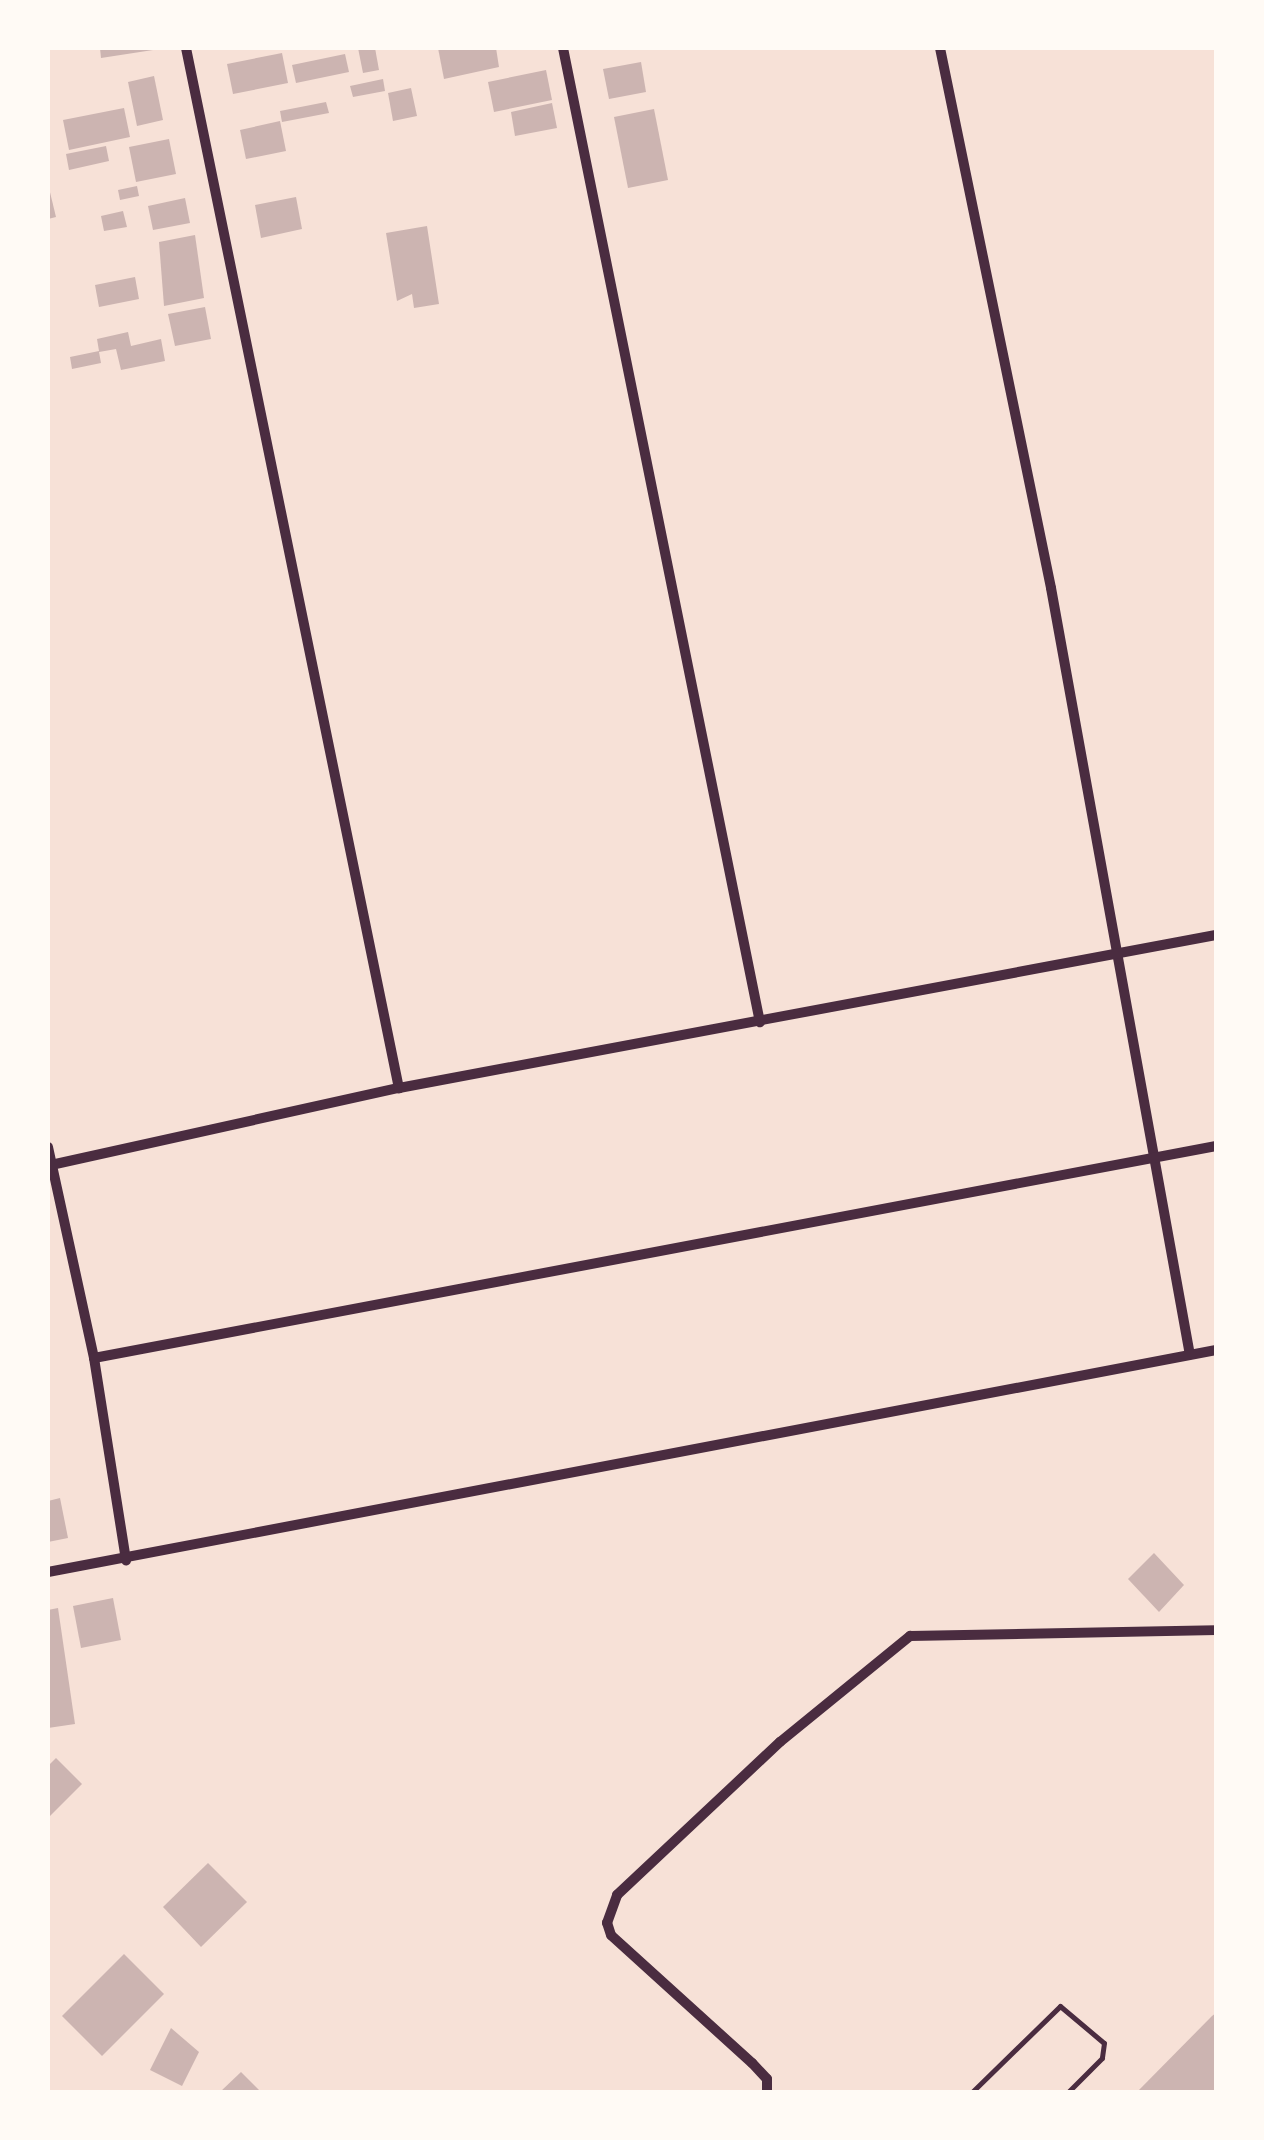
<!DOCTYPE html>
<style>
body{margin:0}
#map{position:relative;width:1264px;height:2140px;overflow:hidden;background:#f7e1d7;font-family:"Zilla Slab",serif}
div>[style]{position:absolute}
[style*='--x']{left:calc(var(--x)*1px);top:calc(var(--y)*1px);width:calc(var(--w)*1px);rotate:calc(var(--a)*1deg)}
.building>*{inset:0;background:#ccb4b1}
.service>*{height:5px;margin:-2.5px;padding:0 2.5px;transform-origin:2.5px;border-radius:2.5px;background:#4a2c40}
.minor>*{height:10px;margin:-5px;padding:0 5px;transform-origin:5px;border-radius:5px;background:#4a2c40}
span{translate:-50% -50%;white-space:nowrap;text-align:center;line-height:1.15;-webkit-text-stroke:8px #fffaf5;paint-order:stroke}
.frame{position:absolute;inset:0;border:50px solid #fffaf5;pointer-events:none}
</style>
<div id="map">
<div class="building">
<i style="clip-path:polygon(100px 48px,153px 48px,153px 50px,101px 58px)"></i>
<i style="clip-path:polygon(358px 48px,375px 48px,379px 70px,363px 73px)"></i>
<i style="clip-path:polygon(438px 48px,496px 48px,499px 67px,444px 79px)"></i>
<i style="clip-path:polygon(282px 53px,288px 83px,233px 94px,227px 64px)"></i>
<i style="clip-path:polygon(345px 54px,349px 72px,296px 83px,292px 65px)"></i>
<i style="clip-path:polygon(641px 62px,646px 92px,609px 99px,603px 69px)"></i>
<i style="clip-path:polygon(546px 70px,552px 100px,494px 112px,488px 82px)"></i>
<i style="clip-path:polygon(154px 76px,163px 120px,137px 126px,128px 82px)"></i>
<i style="clip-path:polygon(383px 79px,385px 91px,353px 97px,350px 86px)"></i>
<i style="clip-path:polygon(411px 88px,417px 116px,393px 121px,388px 93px)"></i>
<i style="clip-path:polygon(326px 102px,329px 113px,282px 122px,280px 111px)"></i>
<i style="clip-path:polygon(552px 103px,557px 128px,515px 136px,511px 112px)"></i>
<i style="clip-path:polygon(124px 108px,130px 137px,69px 150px,63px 120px)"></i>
<i style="clip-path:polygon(654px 109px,668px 180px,628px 188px,614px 117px)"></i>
<i style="clip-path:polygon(280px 121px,286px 151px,246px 159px,240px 130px)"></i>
<i style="clip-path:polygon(169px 139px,176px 174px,136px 182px,129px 147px)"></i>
<i style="clip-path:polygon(106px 146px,109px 161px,69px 170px,66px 154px)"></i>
<i style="clip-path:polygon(48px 184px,56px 217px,48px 219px)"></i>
<i style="clip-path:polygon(137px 186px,139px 196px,120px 200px,118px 190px)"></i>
<i style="clip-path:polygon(296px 197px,302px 229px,261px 238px,255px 205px)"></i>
<i style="clip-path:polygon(185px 198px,190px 223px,153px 230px,148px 206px)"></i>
<i style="clip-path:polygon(123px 211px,127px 227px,104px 231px,101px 216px)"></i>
<i style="clip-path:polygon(427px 226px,439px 304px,414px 308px,412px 294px,397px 301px,386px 233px)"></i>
<i style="clip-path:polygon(195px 235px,204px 298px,164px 306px,159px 242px)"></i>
<i style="clip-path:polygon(135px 277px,139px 299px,99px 307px,95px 285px)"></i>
<i style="clip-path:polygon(205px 307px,211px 339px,175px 346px,168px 314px)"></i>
<i style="clip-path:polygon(128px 332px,131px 346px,161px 339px,165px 361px,121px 370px,116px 349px,99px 352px,101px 363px,72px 369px,70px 357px,99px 351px,97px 339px)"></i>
<i style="clip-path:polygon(60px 1498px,68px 1538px,48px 1542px,48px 1501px)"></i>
<i style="clip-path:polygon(1154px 1553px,1184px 1585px,1159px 1612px,1128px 1579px)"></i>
<i style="clip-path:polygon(113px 1598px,121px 1640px,81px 1648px,73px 1606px)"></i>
<i style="clip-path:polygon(58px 1608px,75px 1724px,48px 1728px,48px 1610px)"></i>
<i style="clip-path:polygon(56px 1758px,82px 1784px,48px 1818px,48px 1766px)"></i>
<i style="clip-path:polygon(208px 1863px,247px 1902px,201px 1947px,163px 1907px)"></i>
<i style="clip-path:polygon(124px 1954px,164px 1994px,102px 2056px,62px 2016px)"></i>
<i style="clip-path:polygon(1216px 2013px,1216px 2092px,1137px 2092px,1212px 2016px)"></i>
<i style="clip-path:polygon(171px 2028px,199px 2052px,182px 2086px,150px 2070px)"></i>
<i style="clip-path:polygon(241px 2072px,261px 2092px,220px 2092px)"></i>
</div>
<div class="service">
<i style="--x:972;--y:2092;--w:123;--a:-44.3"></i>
<i style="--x:1060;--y:2006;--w:57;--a:40.1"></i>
<i style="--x:1104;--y:2043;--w:15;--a:98"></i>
<i style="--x:1102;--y:2058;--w:48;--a:135"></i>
</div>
<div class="minor">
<i style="--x:186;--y:48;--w:1062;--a:78.43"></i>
<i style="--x:563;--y:48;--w:994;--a:78.57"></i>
<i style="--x:940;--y:48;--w:551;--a:78.38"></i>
<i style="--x:1051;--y:588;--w:779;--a:79.73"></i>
<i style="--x:48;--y:1147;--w:216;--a:77.7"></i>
<i style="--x:94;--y:1358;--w:205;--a:81"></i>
<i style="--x:51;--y:1165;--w:356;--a:-12.5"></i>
<i style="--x:399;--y:1088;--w:831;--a:-10.61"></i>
<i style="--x:94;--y:1358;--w:1142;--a:-10.7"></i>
<i style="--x:48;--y:1572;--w:1189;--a:-10.76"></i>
<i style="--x:767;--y:2092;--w:13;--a:-90"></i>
<i style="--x:767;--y:2079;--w:22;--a:-133"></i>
<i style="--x:752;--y:2063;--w:190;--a:-137.8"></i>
<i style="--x:611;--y:1935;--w:13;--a:-108"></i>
<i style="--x:607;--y:1923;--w:30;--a:-70"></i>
<i style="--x:617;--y:1895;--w:224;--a:-43.2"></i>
<i style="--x:780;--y:1742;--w:168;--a:-39.2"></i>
<i style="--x:910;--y:1636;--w:306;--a:-1.1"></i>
</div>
<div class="frame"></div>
</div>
